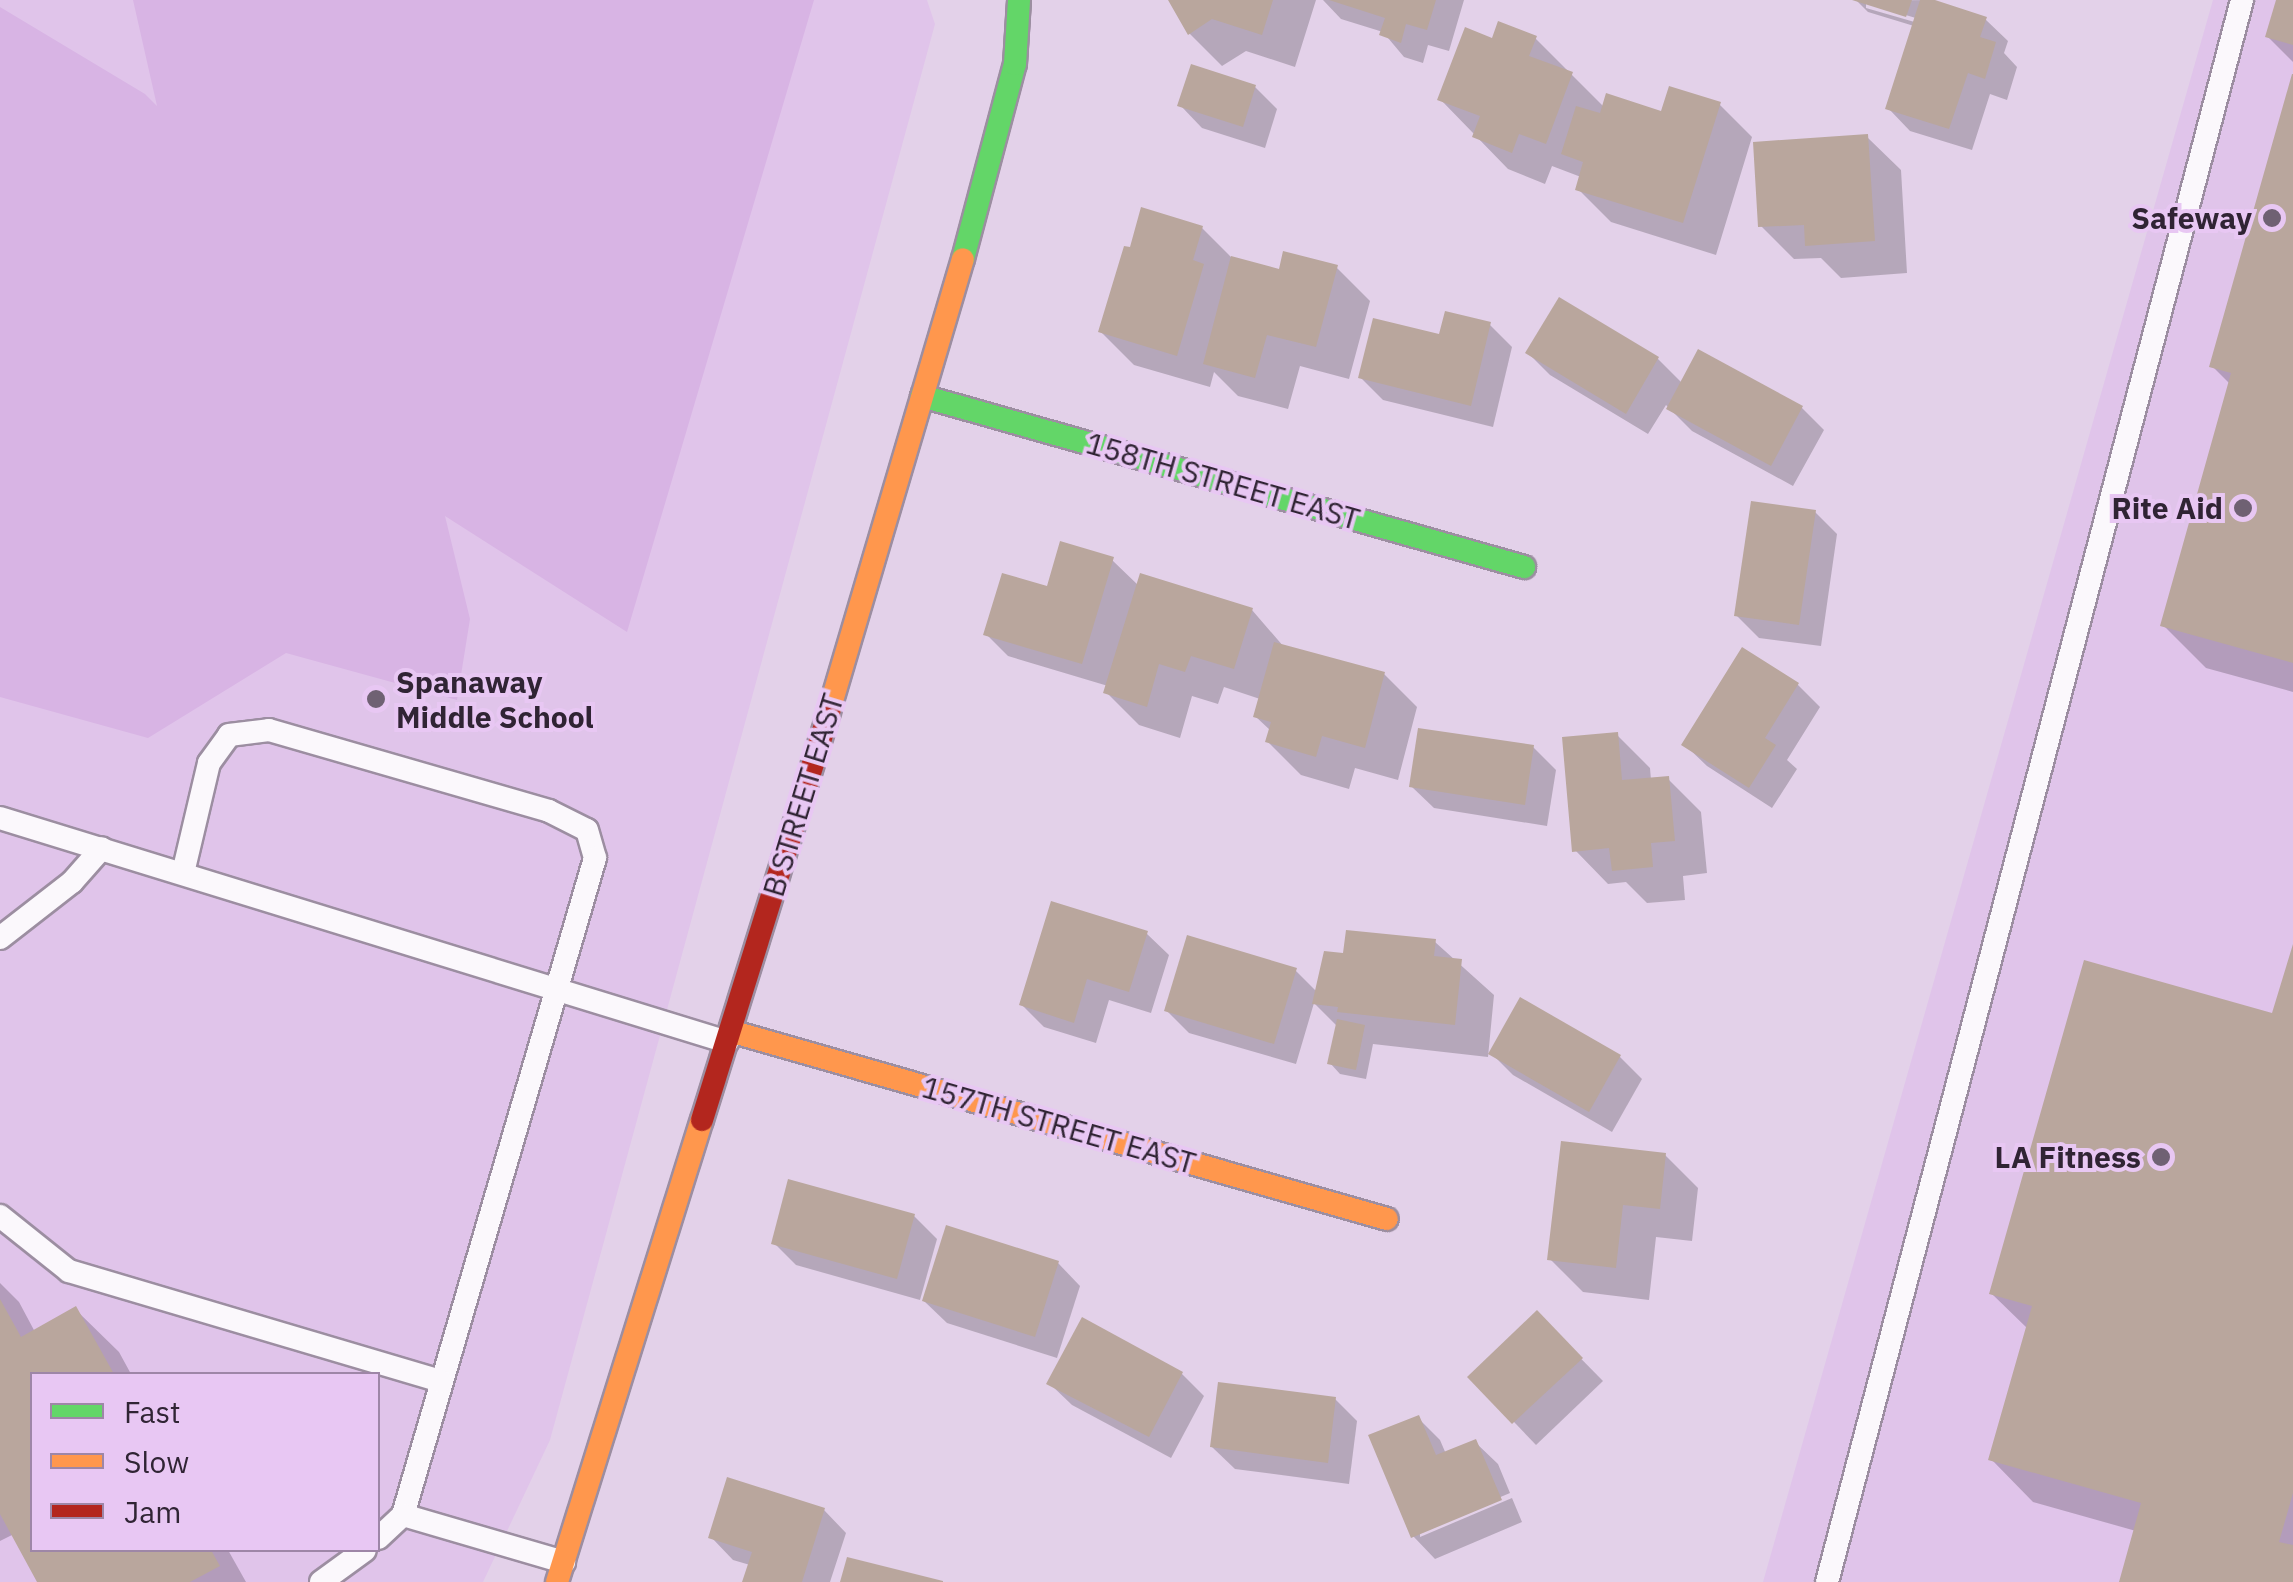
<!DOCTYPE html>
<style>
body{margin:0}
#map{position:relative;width:2293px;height:1582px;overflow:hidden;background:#e3d1e9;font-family:"IBM Plex Sans",sans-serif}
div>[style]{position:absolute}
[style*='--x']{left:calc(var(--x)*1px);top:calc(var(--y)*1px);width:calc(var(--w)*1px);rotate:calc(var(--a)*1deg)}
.built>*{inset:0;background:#e0c4ea}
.green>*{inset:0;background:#d8b4e4}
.shadow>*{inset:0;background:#0003}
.building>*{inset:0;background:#b9a69d}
.roads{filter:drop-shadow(2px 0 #9c8ea1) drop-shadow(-2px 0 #9c8ea1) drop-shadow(0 2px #9c8ea1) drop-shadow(0 -2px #9c8ea1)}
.lane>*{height:22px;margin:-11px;padding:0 11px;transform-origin:11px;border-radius:11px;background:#fbf8fc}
.fast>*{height:22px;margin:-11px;padding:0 11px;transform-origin:11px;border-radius:11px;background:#63d668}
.slow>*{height:22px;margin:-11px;padding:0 11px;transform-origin:11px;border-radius:11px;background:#ff974d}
.jam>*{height:22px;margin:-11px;padding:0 11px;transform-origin:11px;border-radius:11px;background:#b3261e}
.dots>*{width:28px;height:28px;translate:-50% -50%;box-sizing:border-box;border:5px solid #e8c7f3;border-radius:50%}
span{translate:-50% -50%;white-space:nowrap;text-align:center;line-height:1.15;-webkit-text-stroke:8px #e8c7f3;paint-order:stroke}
.poi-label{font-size:30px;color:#302434;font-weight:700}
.right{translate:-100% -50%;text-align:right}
.left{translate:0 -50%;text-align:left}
.street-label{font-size:30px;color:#302434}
.legend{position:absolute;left:30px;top:1372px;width:350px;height:180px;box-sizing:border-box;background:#e8c7f3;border:2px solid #9e86a7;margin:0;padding:12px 18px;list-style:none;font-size:30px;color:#302434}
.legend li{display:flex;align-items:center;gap:20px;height:50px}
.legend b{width:50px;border:2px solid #9e86a7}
</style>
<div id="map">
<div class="built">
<i style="clip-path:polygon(evenodd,0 0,927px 0,935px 24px,550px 1440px,483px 1582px,0 1582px,0 0,32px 1374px,378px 1374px,378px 1550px,32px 1550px,32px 1374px)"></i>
<i style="clip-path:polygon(2213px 0,2293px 0,2293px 1582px,1763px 1582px)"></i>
</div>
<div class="green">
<i style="clip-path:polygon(133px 0,814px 0,627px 632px,445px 516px,470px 619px,457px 700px,286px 653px,148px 738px,0 697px,0 7px,145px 94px,157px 106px)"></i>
</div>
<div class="shadow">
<i style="clip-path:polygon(1171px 0,1316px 0,1295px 67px,1246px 51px,1222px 66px,1190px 34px)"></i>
<i style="clip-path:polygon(1323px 0,1464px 0,1449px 51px,1428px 45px,1423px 63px,1404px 57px,1383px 32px,1341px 19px)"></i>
<i style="clip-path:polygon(evenodd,1927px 0,1985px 19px,2008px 41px,2004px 53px,2017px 67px,2007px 100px,1990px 94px,1972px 150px,1910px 131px,1888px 108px,1914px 26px,1868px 12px,1857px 1px,1927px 0,1866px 3px,1919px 19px,1918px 23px,1866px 8px,1866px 3px)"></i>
<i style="clip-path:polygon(2278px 0,2293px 0,2293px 62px,2268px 37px)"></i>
<i style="clip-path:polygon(1535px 38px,1604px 107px,1663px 114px,1719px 104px,1752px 137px,1716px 255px,1611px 222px,1578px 189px,1581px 177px,1552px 166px,1545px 184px,1508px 169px,1440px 99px,1493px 41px)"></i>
<i style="clip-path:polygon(2293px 79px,2293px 692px,2206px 668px,2163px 625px,2231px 385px,2212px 366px)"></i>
<i style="clip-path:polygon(1255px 87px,1277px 109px,1265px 148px,1202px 128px,1180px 105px)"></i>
<i style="clip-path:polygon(1867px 137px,1901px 170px,1907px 273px,1841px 278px,1821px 258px,1794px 259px,1761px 226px)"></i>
<i style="clip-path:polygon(1202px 228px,1233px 259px,1281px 272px,1337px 268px,1370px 301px,1349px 379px,1300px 366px,1288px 409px,1238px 396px,1214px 372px,1210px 387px,1134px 365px,1101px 332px)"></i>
<i style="clip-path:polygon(1559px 300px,1658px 359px,1683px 384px,1802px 408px,1824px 430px,1793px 486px,1692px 431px,1666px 405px,1648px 434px,1550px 375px,1528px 353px)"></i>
<i style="clip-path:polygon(1489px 324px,1512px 347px,1493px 427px,1383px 400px,1361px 378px,1441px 337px)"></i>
<i style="clip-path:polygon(1815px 512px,1837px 534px,1821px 646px,1759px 638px,1737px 616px)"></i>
<i style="clip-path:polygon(1112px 560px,1139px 586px,1252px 610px,1284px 647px,1384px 674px,1417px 707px,1398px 780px,1355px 768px,1349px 789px,1301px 775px,1268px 742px,1271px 731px,1255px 716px,1260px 699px,1224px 687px,1218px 704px,1192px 696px,1180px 738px,1139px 725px,1106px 692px,1108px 686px,1008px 656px,986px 634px,1048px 589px)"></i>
<i style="clip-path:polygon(1743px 651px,1798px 685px,1820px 707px,1787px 760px,1797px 769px,1772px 808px,1707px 766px,1684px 744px)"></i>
<i style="clip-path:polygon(1617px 735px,1650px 768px,1651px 780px,1668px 779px,1701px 812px,1707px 873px,1683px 876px,1685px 900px,1647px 903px,1626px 882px,1608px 884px,1575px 850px)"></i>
<i style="clip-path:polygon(1533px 747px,1556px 770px,1547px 826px,1434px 808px,1411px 786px)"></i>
<i style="clip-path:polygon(1146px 933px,1169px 955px,1151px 1013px,1109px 1000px,1096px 1043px,1044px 1027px,1022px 1005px)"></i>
<i style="clip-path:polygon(1435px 942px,1494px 995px,1488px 1057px,1373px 1044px,1366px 1079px,1340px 1074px,1330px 1063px,1338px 1027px,1314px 1003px,1296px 1064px,1189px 1033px,1167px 1011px,1295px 970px,1317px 992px,1345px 956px)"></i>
<i style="clip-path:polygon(2293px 949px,2293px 1582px,2122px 1582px,2136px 1531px,2033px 1502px,1991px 1459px,2028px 1329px,1992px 1294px,2274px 1016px)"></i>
<i style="clip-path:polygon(1491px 1053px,1620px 1057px,1642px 1079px,1612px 1132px,1513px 1075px)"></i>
<i style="clip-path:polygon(1665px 1155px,1698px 1188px,1692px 1241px,1656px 1237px,1649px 1300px,1583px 1292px,1550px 1259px)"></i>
<i style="clip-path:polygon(914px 1216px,937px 1239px,920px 1300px,796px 1265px,774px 1243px)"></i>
<i style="clip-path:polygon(1058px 1263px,1080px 1286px,1057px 1358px,947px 1323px,924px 1301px)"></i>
<i style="clip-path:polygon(0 1283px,19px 1302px,35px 1332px,76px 1310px,119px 1352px,131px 1374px,32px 1374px,32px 1550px,228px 1550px,246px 1582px,40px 1582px,14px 1534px,0 1541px)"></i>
<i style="clip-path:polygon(1537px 1314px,1603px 1381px,1536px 1445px,1471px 1377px)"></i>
<i style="clip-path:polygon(1182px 1374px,1204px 1396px,1171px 1458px,1072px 1405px,1049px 1383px)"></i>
<i style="clip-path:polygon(1335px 1399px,1357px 1421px,1349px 1484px,1235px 1469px,1212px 1447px)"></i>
<i style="clip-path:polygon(1418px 1418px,1440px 1440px,1446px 1454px,1475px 1442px,1498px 1464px,1510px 1493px,1420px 1531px,1420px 1537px,1512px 1498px,1522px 1522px,1435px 1559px,1413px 1536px)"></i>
<i style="clip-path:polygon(824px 1510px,846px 1533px,830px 1582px,745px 1582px,750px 1565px,733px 1560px,711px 1537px)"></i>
</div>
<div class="building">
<i style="clip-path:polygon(1168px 0,1273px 0,1262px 35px,1212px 19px,1188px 35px)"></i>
<i style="clip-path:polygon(1329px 0,1436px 0,1427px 30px,1406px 24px,1401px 43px,1379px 35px,1385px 18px)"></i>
<i style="clip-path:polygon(1852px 0,1912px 0,1906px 17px)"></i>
<i style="clip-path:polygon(1920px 0,1935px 0,1987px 17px,1980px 37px,1996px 42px,1985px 79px,1968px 73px,1949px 129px,1885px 109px)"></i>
<i style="clip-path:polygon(2276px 0,2293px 0,2293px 45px,2265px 37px)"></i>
<i style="clip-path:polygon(1498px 21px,1537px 36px,1529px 56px,1573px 72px,1546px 144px,1519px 134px,1512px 153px,1472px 137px,1480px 116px,1437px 100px,1465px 27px,1492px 38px)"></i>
<i style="clip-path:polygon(1191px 64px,1256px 85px,1243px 127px,1177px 106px)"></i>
<i style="clip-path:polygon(2292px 74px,2293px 74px,2293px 663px,2160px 626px,2231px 373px,2209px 367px)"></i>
<i style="clip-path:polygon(1669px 86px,1721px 102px,1683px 223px,1575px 190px,1583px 162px,1561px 154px,1576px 106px,1600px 113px,1606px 93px,1661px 111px)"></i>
<i style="clip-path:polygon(1868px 134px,1875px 241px,1805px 246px,1804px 225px,1758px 227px,1753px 142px)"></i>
<i style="clip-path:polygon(1141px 207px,1203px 226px,1193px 260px,1204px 264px,1177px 356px,1098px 332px,1124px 246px,1130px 247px)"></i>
<i style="clip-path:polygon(1283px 251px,1338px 265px,1316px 347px,1267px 335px,1255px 378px,1203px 364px,1231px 256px,1279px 269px)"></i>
<i style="clip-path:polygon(1559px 297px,1659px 357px,1626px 414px,1525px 353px)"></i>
<i style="clip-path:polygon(1445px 311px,1491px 322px,1471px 406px,1358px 378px,1373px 318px,1439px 334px)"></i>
<i style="clip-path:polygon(1698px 349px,1803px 406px,1771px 466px,1666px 409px)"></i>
<i style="clip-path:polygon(1751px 501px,1816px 510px,1799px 625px,1734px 616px)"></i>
<i style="clip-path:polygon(1060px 541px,1114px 557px,1082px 664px,983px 635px,1002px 573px,1047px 586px)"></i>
<i style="clip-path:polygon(1140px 573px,1253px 608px,1234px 669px,1191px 656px,1185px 672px,1159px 664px,1147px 707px,1103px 693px)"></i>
<i style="clip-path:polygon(1274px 642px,1385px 672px,1365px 748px,1322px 736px,1316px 757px,1265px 742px,1271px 722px,1253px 717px)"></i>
<i style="clip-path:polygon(1742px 647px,1799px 683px,1765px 738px,1776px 745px,1749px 788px,1681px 745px)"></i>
<i style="clip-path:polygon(1418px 728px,1534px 745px,1525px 805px,1409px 787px)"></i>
<i style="clip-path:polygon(1618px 732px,1622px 780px,1669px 776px,1675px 841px,1651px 843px,1653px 867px,1612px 871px,1609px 848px,1572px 852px,1562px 737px)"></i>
<i style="clip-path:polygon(1051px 901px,1148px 931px,1129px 992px,1087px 979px,1074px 1023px,1019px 1005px)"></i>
<i style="clip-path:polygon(1346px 930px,1436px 939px,1434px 956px,1462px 959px,1455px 1025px,1337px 1012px,1338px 1007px,1312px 1004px,1324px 951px,1343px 953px)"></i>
<i style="clip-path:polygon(1187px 935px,1297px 968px,1274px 1044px,1164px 1011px)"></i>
<i style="clip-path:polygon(2293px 944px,2293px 1493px,2279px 1542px,2293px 1545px,2293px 1582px,2119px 1582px,2141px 1503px,1988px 1460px,2032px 1306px,1989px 1294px,2084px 960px,2272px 1013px)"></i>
<i style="clip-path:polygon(1520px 997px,1621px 1055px,1589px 1112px,1488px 1054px)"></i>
<i style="clip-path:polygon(1337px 1019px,1365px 1025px,1356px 1070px,1327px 1064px)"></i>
<i style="clip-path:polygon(1561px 1141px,1666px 1153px,1660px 1209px,1623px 1205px,1616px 1268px,1547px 1260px)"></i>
<i style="clip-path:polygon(788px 1179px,915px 1214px,897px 1279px,771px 1244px)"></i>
<i style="clip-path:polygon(946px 1225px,1059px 1261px,1035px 1337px,922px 1301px)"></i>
<i style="clip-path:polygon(0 1299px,21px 1337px,76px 1306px,114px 1374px,32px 1374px,32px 1550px,211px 1550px,220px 1566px,190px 1582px,37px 1582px,0 1514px)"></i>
<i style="clip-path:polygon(1537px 1310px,1583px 1358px,1512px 1424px,1467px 1377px)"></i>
<i style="clip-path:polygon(1082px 1317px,1183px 1372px,1149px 1437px,1046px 1384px)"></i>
<i style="clip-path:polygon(1218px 1382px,1336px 1397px,1328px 1463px,1210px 1447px)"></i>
<i style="clip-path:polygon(1419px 1415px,1436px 1455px,1476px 1439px,1502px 1500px,1411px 1538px,1368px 1435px)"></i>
<i style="clip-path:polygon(727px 1477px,825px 1508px,802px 1582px,742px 1582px,752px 1552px,708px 1538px)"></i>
<i style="clip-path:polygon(847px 1557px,943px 1581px,943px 1582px,840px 1582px)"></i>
</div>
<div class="roads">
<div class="lane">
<i style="--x:0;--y:818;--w:761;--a:17.12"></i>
<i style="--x:183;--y:873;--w:113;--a:-76.7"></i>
<i style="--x:209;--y:763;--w:34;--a:-54"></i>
<i style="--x:229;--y:735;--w:40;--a:-7.1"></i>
<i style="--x:269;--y:730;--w:291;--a:16.1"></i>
<i style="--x:549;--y:811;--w:42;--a:26.6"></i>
<i style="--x:587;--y:830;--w:29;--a:74"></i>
<i style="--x:595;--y:858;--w:684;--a:106.29"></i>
<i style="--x:403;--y:1515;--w:34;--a:137"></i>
<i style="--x:0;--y:938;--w:91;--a:-37.9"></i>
<i style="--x:72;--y:882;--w:45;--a:-48.6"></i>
<i style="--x:0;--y:1216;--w:88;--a:38.6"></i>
<i style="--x:69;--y:1271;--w:388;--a:16.5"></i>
<i style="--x:403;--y:1515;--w:168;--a:16.3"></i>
<i style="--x:321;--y:1582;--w:54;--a:-36"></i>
<i style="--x:1827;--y:1582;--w:1636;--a:-75.3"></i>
</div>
<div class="fast">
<i style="--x:963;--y:259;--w:202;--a:-75.1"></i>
<i style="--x:1015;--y:64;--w:64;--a:-86.4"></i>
<i style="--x:922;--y:396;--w:626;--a:15.86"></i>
</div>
<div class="slow">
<i style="--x:829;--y:711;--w:471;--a:-73.5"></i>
<i style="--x:730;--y:1031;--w:683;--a:15.97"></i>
<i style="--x:557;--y:1582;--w:484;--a:-72.6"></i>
</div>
<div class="jam">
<i style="--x:702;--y:1120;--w:428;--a:-72.7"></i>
</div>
</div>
<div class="dots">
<i style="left:2272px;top:218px;background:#6f6173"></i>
<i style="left:2243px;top:508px;background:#6f6173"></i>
<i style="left:376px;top:699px;background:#6f6173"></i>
<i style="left:2161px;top:1157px;background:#6f6173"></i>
</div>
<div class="poi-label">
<span class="right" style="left:2252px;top:218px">Safeway</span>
<span class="right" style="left:2223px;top:508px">Rite Aid</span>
<span class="left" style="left:396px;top:699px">Spanaway<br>Middle School</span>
<span class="right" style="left:2141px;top:1157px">LA Fitness</span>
</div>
<div class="street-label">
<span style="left:1223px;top:481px;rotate:16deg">158TH STREET EAST</span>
<span style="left:803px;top:795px;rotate:-73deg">B STREET EAST</span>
<span style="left:1059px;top:1125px;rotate:16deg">157TH STREET EAST</span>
</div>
<ul class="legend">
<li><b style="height:12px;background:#63d668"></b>Fast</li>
<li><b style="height:12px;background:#ff974d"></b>Slow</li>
<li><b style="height:12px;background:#b3261e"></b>Jam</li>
</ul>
</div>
